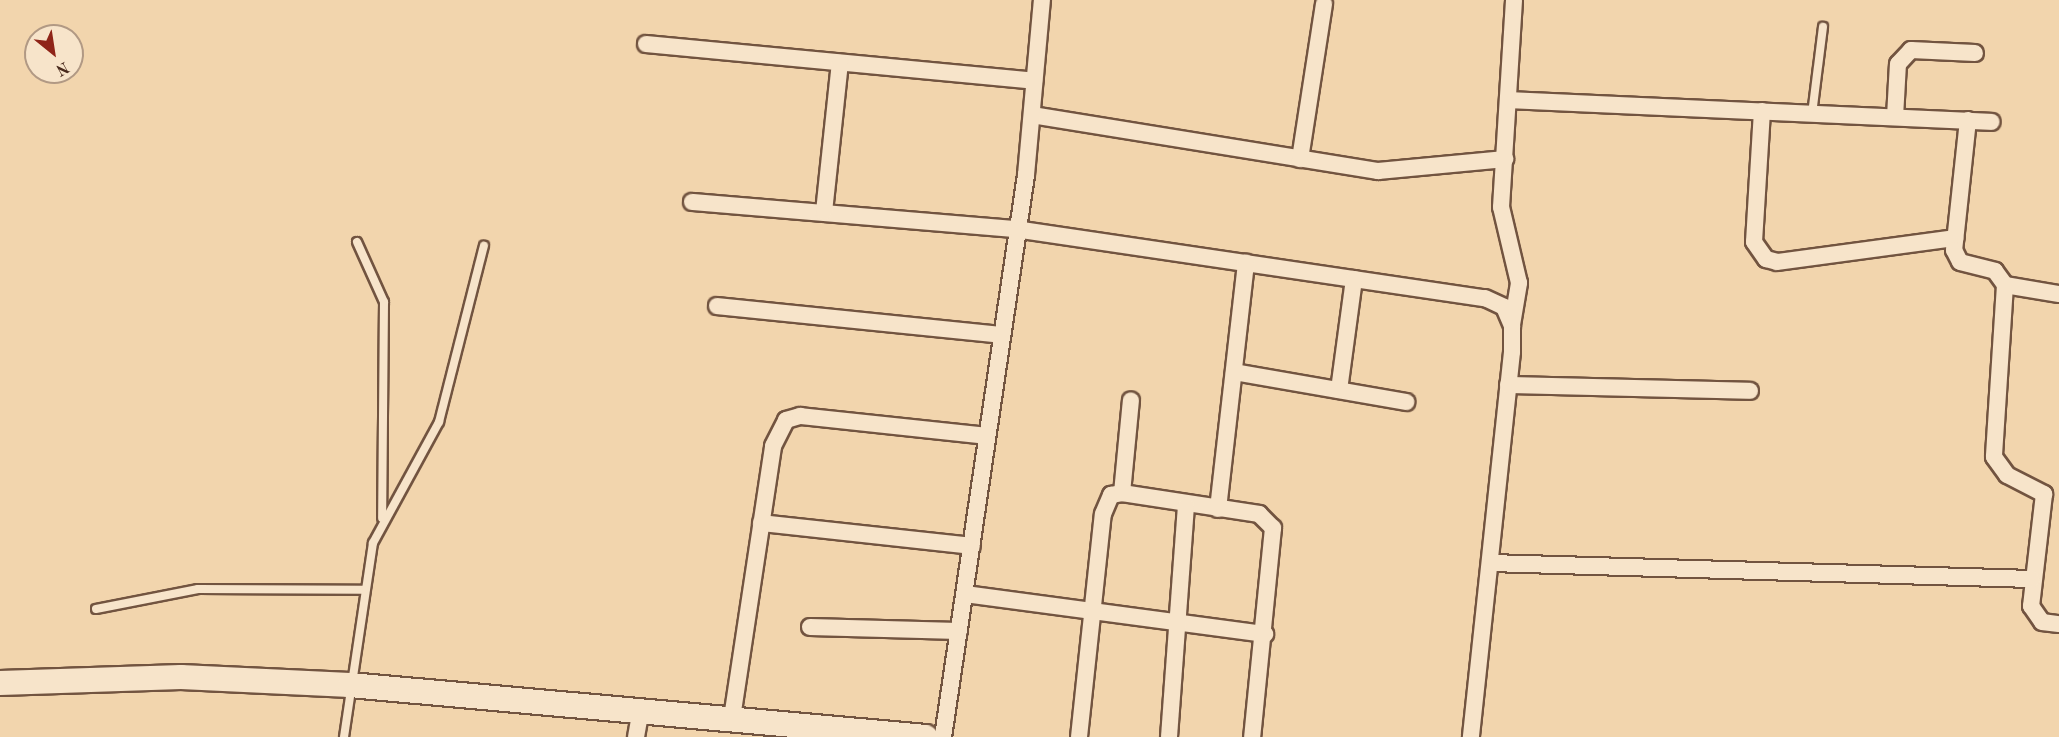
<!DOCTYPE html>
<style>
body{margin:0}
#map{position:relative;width:2059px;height:737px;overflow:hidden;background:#f2d5ad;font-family:"Old Standard TT",serif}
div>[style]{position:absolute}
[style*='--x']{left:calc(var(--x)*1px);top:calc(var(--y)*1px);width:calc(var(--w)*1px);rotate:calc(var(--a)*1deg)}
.roads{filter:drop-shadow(2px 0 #725440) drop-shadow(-2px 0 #725440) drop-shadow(0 2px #725440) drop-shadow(0 -2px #725440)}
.lane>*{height:8px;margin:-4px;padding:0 4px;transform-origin:4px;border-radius:4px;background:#f7e4ca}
.street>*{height:16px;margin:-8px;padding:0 8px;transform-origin:8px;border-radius:8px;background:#f7e4ca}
.secondary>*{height:24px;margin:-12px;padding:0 12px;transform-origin:12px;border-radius:12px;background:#f7e4ca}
span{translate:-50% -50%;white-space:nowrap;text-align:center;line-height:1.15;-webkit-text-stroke:4.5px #f7e4ca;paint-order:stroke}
.north{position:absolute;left:24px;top:24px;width:60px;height:60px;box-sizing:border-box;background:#f7e4ca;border:2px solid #b19984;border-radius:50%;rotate:150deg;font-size:16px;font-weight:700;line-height:24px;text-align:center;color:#48291c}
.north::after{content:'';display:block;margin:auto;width:21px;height:27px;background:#8f2418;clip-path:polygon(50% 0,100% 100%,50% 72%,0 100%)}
</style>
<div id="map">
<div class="roads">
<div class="lane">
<i style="--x:1812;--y:114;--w:88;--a:-82.8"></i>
<i style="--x:357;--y:242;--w:66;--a:65.8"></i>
<i style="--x:384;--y:302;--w:216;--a:90.5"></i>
<i style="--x:96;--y:609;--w:104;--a:-11.1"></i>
<i style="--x:198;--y:589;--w:166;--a:0.3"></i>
<i style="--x:344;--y:737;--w:196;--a:-81.5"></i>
<i style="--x:373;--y:543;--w:138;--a:-61.4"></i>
<i style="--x:439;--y:422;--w:182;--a:-75.7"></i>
</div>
<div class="street">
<i style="--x:646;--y:44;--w:390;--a:5.4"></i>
<i style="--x:1510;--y:100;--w:482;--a:2.6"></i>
<i style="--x:1762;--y:111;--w:131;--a:93.5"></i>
<i style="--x:1754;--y:242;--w:21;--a:55"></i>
<i style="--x:1766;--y:259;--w:11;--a:15"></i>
<i style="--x:1777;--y:262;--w:180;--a:-7.7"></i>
<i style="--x:1032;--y:115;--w:351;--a:9.2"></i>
<i style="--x:1378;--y:171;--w:128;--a:-5.4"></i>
<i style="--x:1895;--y:117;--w:53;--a:-86.8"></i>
<i style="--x:1898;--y:64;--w:19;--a:-47"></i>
<i style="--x:1911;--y:50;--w:64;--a:2.7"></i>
<i style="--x:1968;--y:120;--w:131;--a:96.1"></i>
<i style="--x:1954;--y:250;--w:13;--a:63"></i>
<i style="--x:1960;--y:262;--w:36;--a:14"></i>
<i style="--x:1995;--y:271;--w:17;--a:54"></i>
<i style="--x:2005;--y:285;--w:172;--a:93.7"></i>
<i style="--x:1994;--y:457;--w:22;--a:54"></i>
<i style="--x:2007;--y:475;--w:42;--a:27.2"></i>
<i style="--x:2044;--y:494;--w:113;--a:96.6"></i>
<i style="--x:2031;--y:606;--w:19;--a:55"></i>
<i style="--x:2042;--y:622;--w:17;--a:7"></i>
<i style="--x:1300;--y:159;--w:157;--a:-81.2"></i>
<i style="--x:692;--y:202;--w:324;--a:4.8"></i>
<i style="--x:1015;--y:229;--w:475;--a:8.4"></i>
<i style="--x:1485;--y:298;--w:21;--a:25"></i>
<i style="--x:1504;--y:307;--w:21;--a:67"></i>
<i style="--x:1512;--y:326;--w:26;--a:90"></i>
<i style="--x:1512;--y:352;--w:387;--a:96.1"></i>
<i style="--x:824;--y:212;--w:150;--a:-83.9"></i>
<i style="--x:2005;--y:285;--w:55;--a:9.5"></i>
<i style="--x:717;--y:306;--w:285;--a:5.8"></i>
<i style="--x:1512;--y:325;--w:43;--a:-80.5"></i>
<i style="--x:1519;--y:283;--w:78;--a:-103.3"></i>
<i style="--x:1501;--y:207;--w:207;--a:-86.4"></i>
<i style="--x:1234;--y:372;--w:175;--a:9.9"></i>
<i style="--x:1508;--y:385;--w:242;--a:1.4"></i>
<i style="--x:1339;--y:390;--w:112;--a:-82.3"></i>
<i style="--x:1122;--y:493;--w:93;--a:-84.5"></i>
<i style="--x:1218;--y:509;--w:248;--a:-83.5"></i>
<i style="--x:761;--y:523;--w:212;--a:6.2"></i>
<i style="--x:1490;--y:563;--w:542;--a:1.69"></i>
<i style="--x:965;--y:594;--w:303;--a:7.6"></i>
<i style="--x:810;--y:627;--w:149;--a:1.5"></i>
<i style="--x:732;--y:718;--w:275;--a:-81.4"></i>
<i style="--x:773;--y:446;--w:29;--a:-63"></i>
<i style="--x:786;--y:420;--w:15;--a:-16"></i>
<i style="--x:800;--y:416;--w:188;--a:6.1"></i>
<i style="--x:636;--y:737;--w:28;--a:-80"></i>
<i style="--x:943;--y:737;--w:568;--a:-81.6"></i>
<i style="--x:1026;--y:175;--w:176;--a:-84.8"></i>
<i style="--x:1079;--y:737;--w:224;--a:-83.9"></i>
<i style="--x:1103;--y:514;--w:21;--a:-67"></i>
<i style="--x:1111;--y:495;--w:11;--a:-10"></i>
<i style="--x:1122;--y:493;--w:139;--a:8.7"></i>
<i style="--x:1259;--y:514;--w:20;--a:45"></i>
<i style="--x:1273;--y:528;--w:210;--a:95.7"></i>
<i style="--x:1169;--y:737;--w:232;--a:-85.8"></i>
</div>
<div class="secondary">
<i style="--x:0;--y:683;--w:181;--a:-1.9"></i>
<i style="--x:181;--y:677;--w:169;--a:2.7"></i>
<i style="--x:350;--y:685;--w:578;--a:5.16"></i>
</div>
</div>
<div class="north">N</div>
</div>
